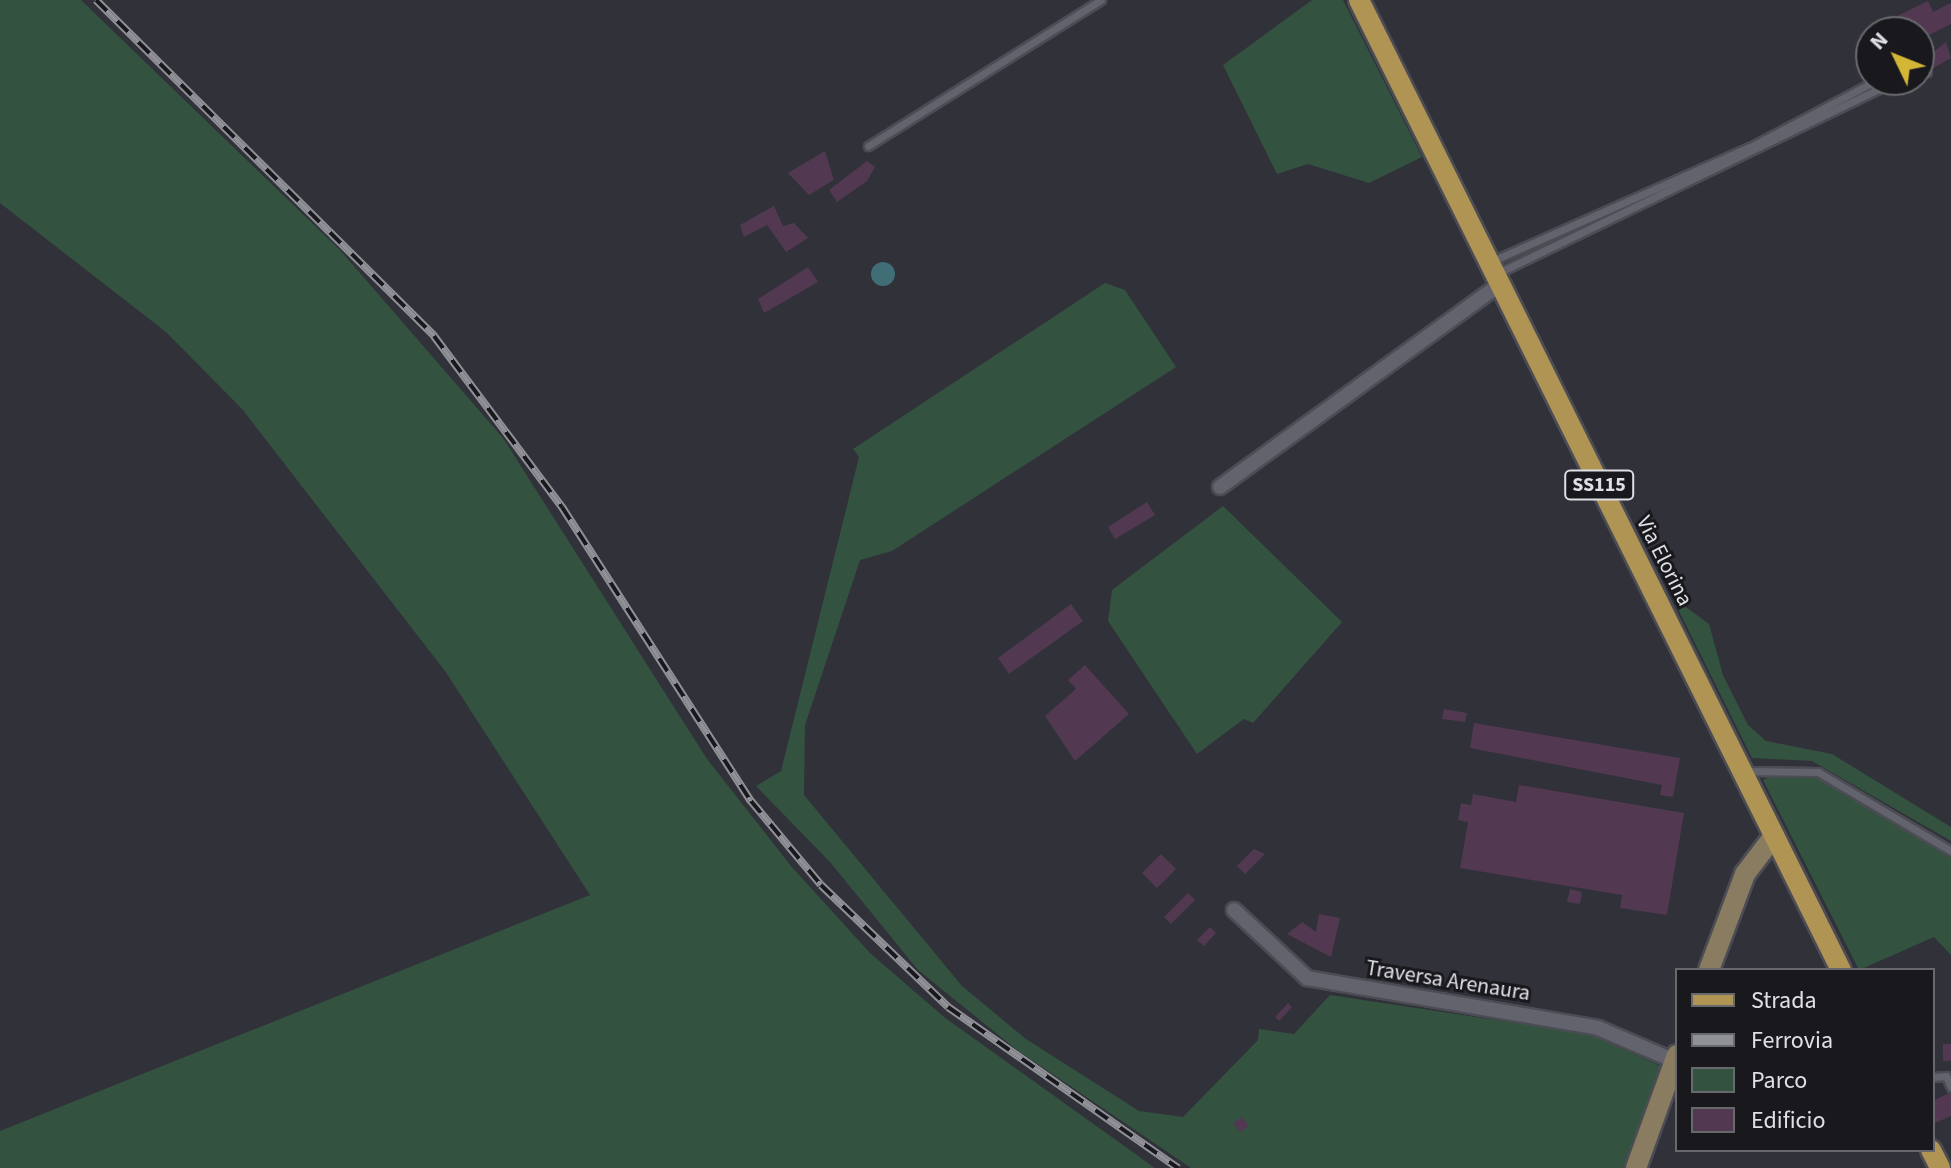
<!DOCTYPE html>
<style>
body{margin:0}
#map{position:relative;width:1951px;height:1168px;overflow:hidden;background:#303139;font-family:"Source Sans 3",sans-serif}
div>[style]{position:absolute}
[style*='--x']{left:calc(var(--x)*1px);top:calc(var(--y)*1px);width:calc(var(--w)*1px);rotate:calc(var(--a)*1deg)}
.green>*{inset:0;background:#345240}
.water>*{inset:0;background:#416d77}
.round{border-radius:50%}
.building>*{inset:0;background:#523951}
.roads{filter:drop-shadow(2px 0 #4c4d54) drop-shadow(-2px 0 #4c4d54) drop-shadow(0 2px #4c4d54) drop-shadow(0 -2px #4c4d54)}
.lane>*{height:7px;margin:-3.5px;padding:0 3.5px;transform-origin:3.5px;border-radius:3.5px;background:#62636c}
.street>*{height:14px;margin:-7px;padding:0 7px;transform-origin:7px;border-radius:7px;background:#62636c}
.secondary>*{height:20px;margin:-10px;padding:0 10px;transform-origin:10px;border-radius:10px;background:#897c60}
.primary>*{height:20px;margin:-10px;padding:0 10px;transform-origin:10px;border-radius:10px;background:#b09454}
.rail>*{height:8px;margin-top:-4px;transform-origin:0;background:repeating-linear-gradient(90deg,#19191d 0 15px,#909197 0 30px);box-sizing:border-box;border-block:2px solid #909197}
span{translate:-50% -50%;white-space:nowrap;text-align:center;line-height:1.15;-webkit-text-stroke:6px #19191d;paint-order:stroke}
.shield-label span{padding:2px 6px;background:#19191d;border:2px solid;border-radius:6px;-webkit-text-stroke-width:0}
.shield-label{font-size:20px;color:#dfe0e5;font-weight:700}
.street-label{font-size:22px;color:#dfe0e5}
.legend{position:absolute;left:1675px;top:968px;width:260px;height:184px;box-sizing:border-box;background:#19191d;border:2px solid #68696d;margin:0;padding:10px 14px;list-style:none;font-size:24px;color:#dfe0e5}
.legend li{display:flex;align-items:center;gap:16px;height:40px}
.legend b{width:40px;border:2px solid #68696d}
.north{position:absolute;left:1855px;top:16px;width:80px;height:80px;box-sizing:border-box;background:#19191d;border:2px solid #68696d;border-radius:50%;rotate:313deg;font-size:22px;font-weight:700;line-height:32px;text-align:center;color:#dfe0e5}
.north::after{content:'';display:block;margin:auto;width:28px;height:36px;background:#d3b635;clip-path:polygon(50% 0,100% 100%,50% 72%,0 100%)}
</style>
<div id="map">
<div class="green">
<i style="clip-path:polygon(0 0,81px 0,340px 250px,503px 438px,707px 759px,791px 866px,870px 953px,944px 1017px,1155px 1168px,0 1168px,0 1131px,590px 895px,445px 671px,242px 409px,166px 332px,0 203px)"></i>
<i style="clip-path:polygon(1312px 0,1343px 0,1422px 157px,1369px 183px,1308px 164px,1277px 174px,1223px 65px)"></i>
<i style="clip-path:polygon(1105px 283px,1125px 290px,1176px 367px,892px 551px,860px 560px,805px 725px,804px 795px,962px 986px,1026px 1039px,1139px 1111px,1183px 1117px,1258px 1040px,1259px 1029px,1294px 1034px,1330px 995px,1589px 1034px,1663px 1067px,1627px 1168px,1191px 1168px,1017px 1050px,918px 970px,830px 862px,756px 786px,781px 771px,859px 457px,853px 449px)"></i>
<i style="clip-path:polygon(1223px 506px,1342px 622px,1253px 723px,1244px 719px,1197px 754px,1108px 621px,1112px 590px)"></i>
<i style="clip-path:polygon(1672px 597px,1709px 624px,1723px 675px,1748px 725px,1766px 741px,1832px 754px,1951px 827px,1951px 841px,1812px 761px,1752px 758px)"></i>
<i style="clip-path:polygon(1774px 775px,1816px 777px,1951px 858px,1951px 955px,1934px 937px,1859px 970px,1763px 780px)"></i>
</div>
<div class="water">
<i class="round" style="left:871px;top:262px;width:24px;height:24px"></i>
</div>
<div class="building">
<i style="clip-path:polygon(1928px 1px,1933px 12px,1951px 3px,1951px 24px,1919px 40px,1919px 32px,1895px 32px,1889px 20px)"></i>
<i style="clip-path:polygon(1946px 42px,1951px 58px,1932px 69px,1926px 58px)"></i>
<i style="clip-path:polygon(825px 151px,834px 180px,809px 195px,788px 173px)"></i>
<i style="clip-path:polygon(867px 161px,875px 167px,867px 181px,837px 202px,829px 190px)"></i>
<i style="clip-path:polygon(774px 206px,783px 226px,794px 223px,808px 238px,786px 252px,767px 225px,744px 237px,740px 225px)"></i>
<i style="clip-path:polygon(808px 267px,818px 282px,764px 313px,758px 299px)"></i>
<i style="clip-path:polygon(1147px 502px,1155px 515px,1115px 539px,1108px 527px)"></i>
<i style="clip-path:polygon(1071px 604px,1083px 621px,1009px 674px,998px 658px)"></i>
<i style="clip-path:polygon(1085px 665px,1129px 714px,1075px 761px,1045px 716px,1076px 689px,1068px 680px)"></i>
<i style="clip-path:polygon(1444px 709px,1467px 713px,1465px 722px,1442px 719px)"></i>
<i style="clip-path:polygon(1474px 723px,1680px 758px,1673px 797px,1660px 795px,1662px 785px,1470px 748px)"></i>
<i style="clip-path:polygon(1519px 785px,1684px 813px,1667px 915px,1620px 908px,1622px 895px,1460px 868px,1468px 822px,1458px 820px,1461px 803px,1471px 805px,1473px 794px,1516px 802px)"></i>
<i style="clip-path:polygon(1254px 849px,1265px 854px,1245px 874px,1237px 866px)"></i>
<i style="clip-path:polygon(1161px 854px,1176px 869px,1157px 888px,1142px 873px)"></i>
<i style="clip-path:polygon(1570px 889px,1582px 892px,1580px 904px,1567px 902px)"></i>
<i style="clip-path:polygon(1188px 893px,1195px 900px,1171px 924px,1164px 917px)"></i>
<i style="clip-path:polygon(1319px 914px,1340px 918px,1331px 957px,1287px 934px,1302px 922px,1316px 932px)"></i>
<i style="clip-path:polygon(1210px 927px,1216px 933px,1204px 946px,1197px 940px)"></i>
<i style="clip-path:polygon(1288px 1003px,1292px 1007px,1279px 1021px,1275px 1017px)"></i>
<i style="clip-path:polygon(1943px 1044px,1951px 1044px,1951px 1061px,1943px 1061px)"></i>
<i style="clip-path:polygon(1951px 1092px,1951px 1116px,1935px 1123px,1933px 1101px)"></i>
<i style="clip-path:polygon(1242px 1117px,1249px 1126px,1240px 1132px,1233px 1123px)"></i>
</div>
<div class="roads">
<div class="lane">
<i style="--x:1919;--y:74;--w:8;--a:-14"></i>
<i style="--x:868;--y:146;--w:275;--a:-32.1"></i>
<i style="--x:1490;--y:262;--w:284;--a:-23.9"></i>
<i style="--x:1750;--y:147;--w:144;--a:-27.8"></i>
<i style="--x:1496;--y:274;--w:446;--a:-25.8"></i>
<i style="--x:1744;--y:771;--w:74;--a:0.8"></i>
<i style="--x:1818;--y:772;--w:155;--a:30.7"></i>
<i style="--x:1933;--y:1077;--w:13;--a:-4"></i>
<i style="--x:1946;--y:1076;--w:12;--a:66"></i>
</div>
<div class="street">
<i style="--x:1220;--y:487;--w:344;--a:-35.9"></i>
<i style="--x:1234;--y:910;--w:100;--a:43"></i>
<i style="--x:1307;--y:978;--w:295;--a:9.7"></i>
<i style="--x:1598;--y:1028;--w:84;--a:23.2"></i>
</div>
<div class="secondary">
<i style="--x:1709;--y:970;--w:103;--a:-69.4"></i>
<i style="--x:1745;--y:874;--w:48;--a:-52.7"></i>
<i style="--x:1636;--y:1168;--w:120;--a:-70.1"></i>
</div>
<div class="primary">
<i style="--x:1359;--y:0;--w:1083;--a:63.58"></i>
<i style="--x:1931;--y:1150;--w:20;--a:63"></i>
</div>
</div>
<div class="rail">
<i style="--x:96;--y:0;--w:477;--a:44.8"></i>
<i style="--x:434;--y:336;--w:214;--a:53.2"></i>
<i style="--x:562;--y:507;--w:350;--a:57.3"></i>
<i style="--x:751;--y:801;--w:109;--a:50.2"></i>
<i style="--x:821;--y:885;--w:176;--a:43.8"></i>
<i style="--x:948;--y:1007;--w:281;--a:35"></i>
</div>
<div class="shield-label">
<span style="left:1599px;top:485px">SS115</span>
</div>
<div class="street-label">
<span style="left:1664px;top:561px;rotate:63deg">Via Elorina</span>
<span style="left:1448px;top:981px;rotate:9deg">Traversa Arenaura</span>
</div>
<ul class="legend">
<li><b style="height:10px;background:#b09454"></b>Strada</li>
<li><b style="height:10px;background:#909197"></b>Ferrovia</li>
<li><b style="height:22px;background:#345240"></b>Parco</li>
<li><b style="height:22px;background:#523951"></b>Edificio</li>
</ul>
<div class="north">N</div>
</div>
